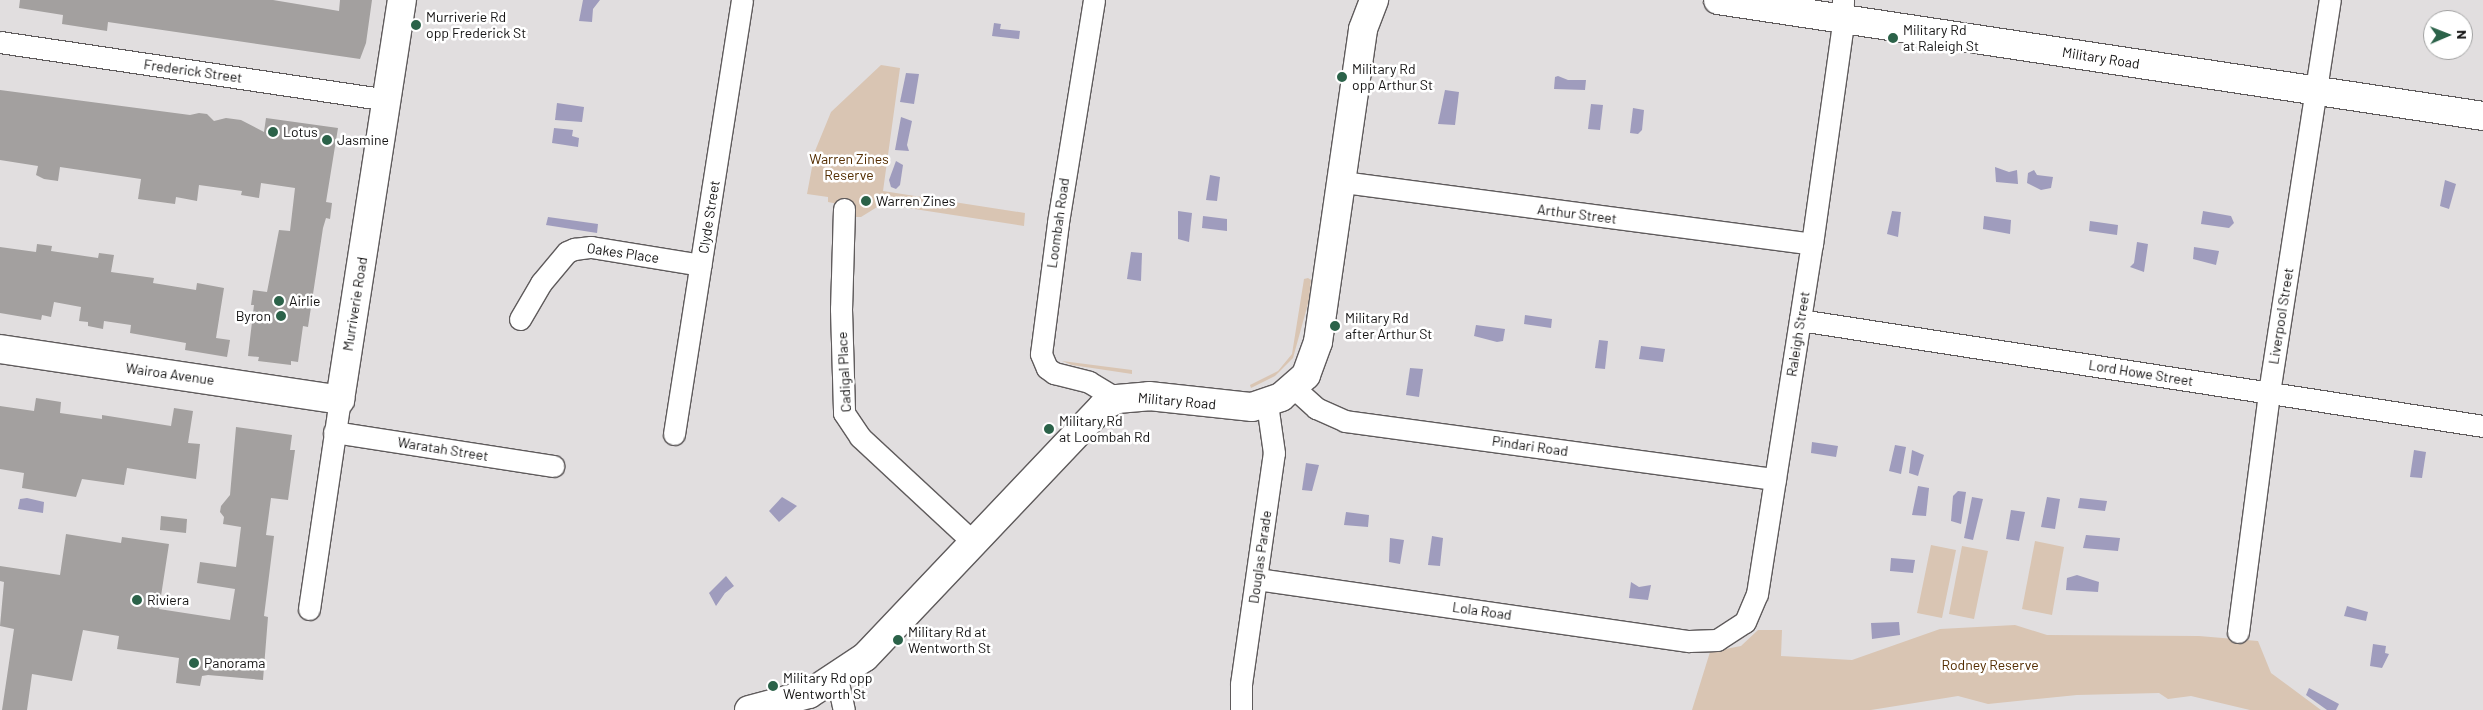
<!DOCTYPE html>
<style>
body{margin:0}
#map{position:relative;width:2483px;height:710px;overflow:hidden;background:#e1dedf;font-family:Barlow,sans-serif}
div>[style]{position:absolute}
[style*='--x']{left:calc(var(--x)*1px);top:calc(var(--y)*1px);width:calc(var(--w)*1px);rotate:calc(var(--a)*1deg)}
.green>*{inset:0;background:#d9c5b3}
.water>*{inset:0;background:#9f9cbd}
.building>*{inset:0;background:#a3a09f}
.roads{filter:drop-shadow(1px 0 #5f5b5c) drop-shadow(-1px 0 #5f5b5c) drop-shadow(0 1px #5f5b5c) drop-shadow(0 -1px #5f5b5c)}
.street>*{height:21px;margin:-10.5px;padding:0 10.5px;transform-origin:10.5px;border-radius:10.5px;background:#fff}
.secondary>*{height:28px;margin:-14px;padding:0 14px;transform-origin:14px;border-radius:14px;background:#fff}
.dots>*{width:14px;height:14px;translate:-50% -50%;box-sizing:border-box;border:2px solid #fff;border-radius:50%}
span{translate:-50% -50%;white-space:nowrap;text-align:center;line-height:1.15;-webkit-text-stroke:5px #fff;paint-order:stroke}
.poi-label{font-size:14px;color:#141313}
.left{translate:0 -50%;text-align:left}
.right{translate:-100% -50%;text-align:right}
.street-label{font-size:14px;color:#141313}
.park-label{font-size:14px;color:#542d00}
.north{position:absolute;left:2423px;top:10px;width:50px;height:50px;box-sizing:border-box;background:#fff;border:1px solid #a1a1a1;border-radius:50%;rotate:89deg;font-size:14px;font-weight:700;line-height:20px;text-align:center;color:#141313}
.north::after{content:'';display:block;margin:auto;width:18px;height:22px;background:#2b6249;clip-path:polygon(50% 0,100% 100%,50% 72%,0 100%)}
</style>
<div id="map">
<div class="green">
<i style="clip-path:polygon(881px 65px,900px 68px,883px 191px,1025px 213px,1024px 226px,882px 204px,861px 217px,855px 217px,854px 207px,828px 202px,828px 197px,807px 194px,815px 151px,831px 112px)"></i>
<i style="clip-path:polygon(1308px 278px,1311px 280px,1309px 300px,1293px 358px,1275px 376px,1251px 388px,1250px 385px,1278px 371px,1292px 354px,1304px 279px)"></i>
<i style="clip-path:polygon(1062px 361px,1132px 370px,1132px 374px,1072px 365px)"></i>
<i style="clip-path:polygon(2035px 541px,2064px 547px,2052px 615px,2022px 609px)"></i>
<i style="clip-path:polygon(1931px 545px,1956px 550px,1942px 618px,1917px 613px)"></i>
<i style="clip-path:polygon(1962px 546px,1988px 551px,1974px 619px,1949px 614px)"></i>
<i style="clip-path:polygon(2015px 625px,2047px 635px,2199px 636px,2258px 641px,2271px 673px,2321px 710px,2250px 710px,2191px 696px,2168px 699px,2159px 693px,2077px 695px,1988px 704px,1958px 696px,1871px 710px,1692px 710px,1710px 652px,1741px 646px,1758px 630px,1782px 630px,1781px 656px,1852px 660px,1940px 629px)"></i>
</div>
<div class="water">
<i style="clip-path:polygon(583px 0,600px 0,593px 9px,592px 22px,579px 21px)"></i>
<i style="clip-path:polygon(994px 23px,1001px 24px,1000px 29px,1020px 31px,1019px 39px,992px 36px)"></i>
<i style="clip-path:polygon(906px 73px,919px 74px,914px 104px,900px 102px)"></i>
<i style="clip-path:polygon(1558px 76px,1568px 80px,1586px 80px,1585px 90px,1554px 89px,1555px 77px)"></i>
<i style="clip-path:polygon(1445px 90px,1459px 92px,1455px 125px,1438px 124px)"></i>
<i style="clip-path:polygon(557px 103px,584px 107px,582px 122px,555px 120px)"></i>
<i style="clip-path:polygon(1591px 104px,1603px 105px,1600px 130px,1588px 129px)"></i>
<i style="clip-path:polygon(1633px 108px,1644px 110px,1642px 130px,1638px 134px,1630px 133px)"></i>
<i style="clip-path:polygon(901px 117px,912px 121px,907px 145px,909px 151px,895px 150px)"></i>
<i style="clip-path:polygon(554px 128px,573px 130px,572px 136px,579px 138px,578px 147px,552px 143px)"></i>
<i style="clip-path:polygon(896px 161px,903px 165px,900px 185px,896px 189px,891px 187px,889px 180px)"></i>
<i style="clip-path:polygon(1995px 167px,2009px 172px,2017px 170px,2018px 184px,1996px 182px)"></i>
<i style="clip-path:polygon(2034px 170px,2037px 175px,2053px 177px,2051px 188px,2041px 190px,2027px 183px,2028px 173px)"></i>
<i style="clip-path:polygon(1210px 175px,1220px 177px,1217px 201px,1206px 200px)"></i>
<i style="clip-path:polygon(2445px 180px,2456px 184px,2449px 209px,2440px 206px)"></i>
<i style="clip-path:polygon(1178px 211px,1192px 213px,1189px 242px,1178px 239px)"></i>
<i style="clip-path:polygon(1892px 211px,1901px 212px,1898px 237px,1887px 234px)"></i>
<i style="clip-path:polygon(2203px 211px,2231px 216px,2234px 223px,2229px 228px,2201px 224px)"></i>
<i style="clip-path:polygon(1203px 216px,1227px 219px,1227px 231px,1202px 228px)"></i>
<i style="clip-path:polygon(1984px 216px,2011px 220px,2010px 234px,1983px 229px)"></i>
<i style="clip-path:polygon(548px 217px,598px 224px,597px 233px,546px 225px)"></i>
<i style="clip-path:polygon(2090px 221px,2118px 225px,2117px 235px,2089px 231px)"></i>
<i style="clip-path:polygon(2137px 242px,2148px 244px,2144px 272px,2130px 267px,2134px 263px)"></i>
<i style="clip-path:polygon(2194px 247px,2219px 251px,2216px 265px,2193px 259px)"></i>
<i style="clip-path:polygon(1131px 252px,1142px 253px,1141px 281px,1127px 279px)"></i>
<i style="clip-path:polygon(1525px 315px,1552px 319px,1551px 328px,1524px 324px)"></i>
<i style="clip-path:polygon(1476px 325px,1505px 329px,1503px 341px,1497px 342px,1474px 336px)"></i>
<i style="clip-path:polygon(1599px 340px,1608px 341px,1605px 369px,1595px 368px)"></i>
<i style="clip-path:polygon(1641px 346px,1665px 349px,1663px 362px,1639px 359px)"></i>
<i style="clip-path:polygon(1410px 368px,1423px 369px,1419px 397px,1406px 395px)"></i>
<i style="clip-path:polygon(1812px 442px,1838px 446px,1836px 457px,1811px 453px)"></i>
<i style="clip-path:polygon(1895px 445px,1906px 447px,1901px 474px,1889px 471px)"></i>
<i style="clip-path:polygon(1912px 450px,1924px 455px,1918px 476px,1909px 473px)"></i>
<i style="clip-path:polygon(2414px 450px,2426px 452px,2422px 478px,2410px 477px)"></i>
<i style="clip-path:polygon(1306px 463px,1319px 465px,1312px 491px,1302px 490px)"></i>
<i style="clip-path:polygon(1918px 486px,1929px 488px,1926px 516px,1912px 515px)"></i>
<i style="clip-path:polygon(1958px 491px,1966px 492px,1961px 524px,1951px 521px,1953px 496px)"></i>
<i style="clip-path:polygon(782px 497px,797px 506px,779px 522px,769px 511px)"></i>
<i style="clip-path:polygon(1972px 497px,1983px 499px,1973px 540px,1964px 538px)"></i>
<i style="clip-path:polygon(2047px 497px,2060px 499px,2055px 529px,2041px 527px)"></i>
<i style="clip-path:polygon(27px 498px,44px 502px,43px 513px,18px 509px,20px 499px)"></i>
<i style="clip-path:polygon(2080px 498px,2107px 501px,2105px 511px,2078px 508px)"></i>
<i style="clip-path:polygon(2011px 510px,2025px 512px,2019px 541px,2006px 539px)"></i>
<i style="clip-path:polygon(1346px 512px,1369px 515px,1368px 527px,1344px 525px)"></i>
<i style="clip-path:polygon(2086px 535px,2120px 538px,2118px 551px,2083px 548px)"></i>
<i style="clip-path:polygon(1432px 536px,1443px 538px,1440px 566px,1428px 565px)"></i>
<i style="clip-path:polygon(1390px 538px,1404px 540px,1400px 564px,1389px 562px)"></i>
<i style="clip-path:polygon(1891px 558px,1915px 560px,1913px 573px,1890px 571px)"></i>
<i style="clip-path:polygon(2077px 575px,2099px 582px,2098px 592px,2066px 590px,2067px 578px)"></i>
<i style="clip-path:polygon(726px 576px,734px 586px,725px 593px,716px 606px,709px 593px)"></i>
<i style="clip-path:polygon(1631px 582px,1639px 587px,1651px 585px,1648px 600px,1629px 598px)"></i>
<i style="clip-path:polygon(2347px 606px,2368px 612px,2366px 621px,2344px 616px)"></i>
<i style="clip-path:polygon(1899px 622px,1900px 635px,1872px 639px,1871px 623px)"></i>
<i style="clip-path:polygon(2373px 644px,2386px 646px,2385px 653px,2389px 654px,2382px 668px,2370px 666px)"></i>
<i style="clip-path:polygon(2309px 688px,2339px 704px,2336px 710px,2327px 710px,2306px 695px)"></i>
</div>
<div class="building">
<i style="clip-path:polygon(20px 0,273px 0,339px 11px,340px 0,372px 0,366px 43px,360px 59px,108px 22px,107px 31px,62px 24px,63px 15px,19px 8px)"></i>
<i style="clip-path:polygon(0 90px,190px 115px,199px 113px,207px 114px,214px 121px,226px 118px,241px 120px,264px 132px,266px 118px,338px 128px,326px 202px,332px 203px,330px 219px,326px 218px,323px 228px,308px 327px,303px 326px,298px 362px,291px 361px,291px 365px,258px 361px,259px 357px,248px 356px,254px 305px,251px 305px,253px 290px,267px 292px,279px 230px,290px 231px,295px 188px,261px 183px,259px 198px,241px 195px,242px 191px,199px 185px,197px 201px,176px 197px,175px 204px,138px 199px,141px 179px,60px 167px,58px 181px,44px 179px,36px 175px,38px 166px,0 160px)"></i>
<i style="clip-path:polygon(37px 244px,52px 246px,51px 251px,98px 258px,99px 253px,114px 255px,111px 272px,154px 278px,153px 283px,196px 290px,197px 283px,224px 288px,216px 338px,230px 340px,227px 357px,185px 350px,186px 343px,130px 333px,131px 325px,104px 321px,103px 329px,88px 326px,88px 322px,79px 321px,81px 307px,54px 302px,51px 317px,42px 315px,41px 320px,0 313px,0 247px,36px 252px)"></i>
<i style="clip-path:polygon(36px 398px,61px 402px,60px 413px,102px 419px,102px 415px,171px 426px,174px 408px,193px 411px,188px 443px,200px 444px,196px 479px,127px 468px,124px 485px,82px 479px,76px 497px,22px 488px,24px 473px,0 469px,0 406px,34px 411px)"></i>
<i style="clip-path:polygon(236px 427px,292px 435px,290px 450px,295px 450px,288px 500px,271px 498px,266px 535px,274px 536px,264px 616px,268px 617px,263px 680px,208px 675px,202px 676px,200px 686px,176px 683px,179px 658px,117px 649px,119px 636px,83px 630px,72px 681px,32px 674px,27px 710px,2px 710px,14px 629px,0 626px,4px 582px,0 581px,0 566px,60px 575px,66px 534px,121px 543px,122px 537px,169px 544px,159px 609px,230px 620px,235px 589px,197px 583px,200px 562px,236px 567px,241px 527px,223px 524px,224px 517px,220px 512px,221px 506px,230px 495px)"></i>
<i style="clip-path:polygon(161px 516px,187px 519px,186px 533px,160px 530px)"></i>
</div>
<div class="roads">
<div class="street">
<i style="--x:1094;--y:0;--w:226;--a:99.2"></i>
<i style="--x:1058;--y:223;--w:132;--a:97.4"></i>
<i style="--x:1041;--y:354;--w:15;--a:67"></i>
<i style="--x:1047;--y:368;--w:9;--a:36"></i>
<i style="--x:1054;--y:373;--w:36;--a:14"></i>
<i style="--x:1089;--y:382;--w:33;--a:31"></i>
<i style="--x:0;--y:42;--w:391;--a:8.5"></i>
<i style="--x:1343;--y:182;--w:473;--a:7.5"></i>
<i style="--x:844;--y:209;--w:100;--a:91.7"></i>
<i style="--x:841;--y:309;--w:104;--a:88.3"></i>
<i style="--x:844;--y:413;--w:29;--a:56"></i>
<i style="--x:860;--y:437;--w:153;--a:42.9"></i>
<i style="--x:520;--y:319;--w:42;--a:-59.7"></i>
<i style="--x:541;--y:283;--w:40;--a:-50"></i>
<i style="--x:567;--y:252;--w:8;--a:-23"></i>
<i style="--x:574;--y:249;--w:17;--a:-7"></i>
<i style="--x:591;--y:247;--w:111;--a:9.3"></i>
<i style="--x:1800;--y:320;--w:691;--a:8.82"></i>
<i style="--x:1294;--y:388;--w:30;--a:42"></i>
<i style="--x:1316;--y:408;--w:32;--a:24"></i>
<i style="--x:1345;--y:421;--w:434;--a:7.7"></i>
<i style="--x:334;--y:432;--w:222;--a:8.8"></i>
<i style="--x:674;--y:434;--w:439;--a:-81.1"></i>
<i style="--x:1257;--y:579;--w:436;--a:8.2"></i>
<i style="--x:1689;--y:641;--w:28;--a:-2"></i>
<i style="--x:1717;--y:640;--w:33;--a:-33"></i>
<i style="--x:1745;--y:622;--w:30;--a:-67"></i>
<i style="--x:1757;--y:594;--w:354;--a:-81.1"></i>
<i style="--x:1812;--y:244;--w:216;--a:-82"></i>
<i style="--x:1842;--y:30;--w:30;--a:-88"></i>
<i style="--x:309;--y:609;--w:211;--a:-81.6"></i>
<i style="--x:2238;--y:632;--w:248;--a:-82.6"></i>
<i style="--x:2270;--y:386;--w:391;--a:-81.2"></i>
<i style="--x:837;--y:678;--w:33;--a:78"></i>
<i style="--x:1241;--y:710;--w:26;--a:-90"></i>
<i style="--x:1241;--y:684;--w:233;--a:-81.9"></i>
<i style="--x:1274;--y:453;--w:49;--a:-98.1"></i>
</div>
<div class="secondary">
<i style="--x:1718;--y:0;--w:774;--a:8.62"></i>
<i style="--x:0;--y:349;--w:344;--a:8.5"></i>
<i style="--x:340;--y:400;--w:405;--a:-81.2"></i>
<i style="--x:749;--y:710;--w:62;--a:-14.9"></i>
<i style="--x:809;--y:694;--w:67;--a:-33.5"></i>
<i style="--x:865;--y:657;--w:344;--a:-46.5"></i>
<i style="--x:1102;--y:407;--w:17;--a:-28"></i>
<i style="--x:1117;--y:399;--w:32;--a:-5"></i>
<i style="--x:1149;--y:396;--w:104;--a:6.1"></i>
<i style="--x:1252;--y:407;--w:31;--a:-19"></i>
<i style="--x:1281;--y:397;--w:33;--a:-41"></i>
<i style="--x:1306;--y:375;--w:35;--a:-70"></i>
<i style="--x:1318;--y:342;--w:316;--a:-81.8"></i>
<i style="--x:1363;--y:29;--w:31;--a:-69"></i>
</div>
</div>
<div class="dots">
<i style="left:416px;top:25px;background:#2b6249"></i>
<i style="left:1893px;top:38px;background:#2b6249"></i>
<i style="left:1342px;top:77px;background:#2b6249"></i>
<i style="left:273px;top:132px;background:#2b6249"></i>
<i style="left:327px;top:140px;background:#2b6249"></i>
<i style="left:866px;top:201px;background:#2b6249"></i>
<i style="left:279px;top:301px;background:#2b6249"></i>
<i style="left:281px;top:316px;background:#2b6249"></i>
<i style="left:1335px;top:326px;background:#2b6249"></i>
<i style="left:1049px;top:429px;background:#2b6249"></i>
<i style="left:137px;top:600px;background:#2b6249"></i>
<i style="left:898px;top:640px;background:#2b6249"></i>
<i style="left:194px;top:663px;background:#2b6249"></i>
<i style="left:773px;top:686px;background:#2b6249"></i>
</div>
<div class="poi-label">
<span class="left" style="left:426px;top:25px">Murriverie Rd<br>opp Frederick St</span>
<span class="left" style="left:1903px;top:38px">Military Rd<br>at Raleigh St</span>
<span class="left" style="left:1352px;top:77px">Military Rd<br>opp Arthur St</span>
<span class="left" style="left:283px;top:132px">Lotus</span>
<span class="left" style="left:337px;top:140px">Jasmine</span>
<span class="left" style="left:876px;top:201px">Warren Zines</span>
<span class="left" style="left:289px;top:301px">Airlie</span>
<span class="right" style="left:271px;top:316px">Byron</span>
<span class="left" style="left:1345px;top:326px">Military Rd<br>after Arthur St</span>
<span class="left" style="left:1059px;top:429px">Military Rd<br>at Loombah Rd</span>
<span class="left" style="left:147px;top:600px">Riviera</span>
<span class="left" style="left:908px;top:640px">Military Rd at<br>Wentworth St</span>
<span class="left" style="left:204px;top:663px">Panorama</span>
<span class="left" style="left:783px;top:686px">Military Rd opp<br>Wentworth St</span>
</div>
<div class="street-label">
<span style="left:2101px;top:58px;rotate:9deg">Military Road</span>
<span style="left:193px;top:71px;rotate:8deg">Frederick Street</span>
<span style="left:1577px;top:214px;rotate:7deg">Arthur Street</span>
<span style="left:709px;top:217px;rotate:-81deg">Clyde Street</span>
<span style="left:1058px;top:223px;rotate:-82deg">Loombah Road</span>
<span style="left:623px;top:253px;rotate:8deg">Oakes Place</span>
<span style="left:355px;top:304px;rotate:-81deg">Murriverie Road</span>
<span style="left:2281px;top:316px;rotate:-81deg">Liverpool Street</span>
<span style="left:1798px;top:334px;rotate:-81deg">Raleigh Street</span>
<span style="left:844px;top:372px;rotate:-93deg">Cadigal Place</span>
<span style="left:2141px;top:373px;rotate:9deg">Lord Howe Street</span>
<span style="left:170px;top:374px;rotate:8deg">Wairoa Avenue</span>
<span style="left:1177px;top:401px;rotate:5deg">Military Road</span>
<span style="left:1530px;top:446px;rotate:8deg">Pindari Road</span>
<span style="left:443px;top:449px;rotate:9deg">Waratah Street</span>
<span style="left:1260px;top:557px;rotate:-82deg">Douglas Parade</span>
<span style="left:1482px;top:611px;rotate:8deg">Lola Road</span>
</div>
<div class="park-label">
<span style="left:849px;top:167px">Warren Zines<br>Reserve</span>
<span style="left:1990px;top:665px">Rodney Reserve</span>
</div>
<div class="north">N</div>
</div>
